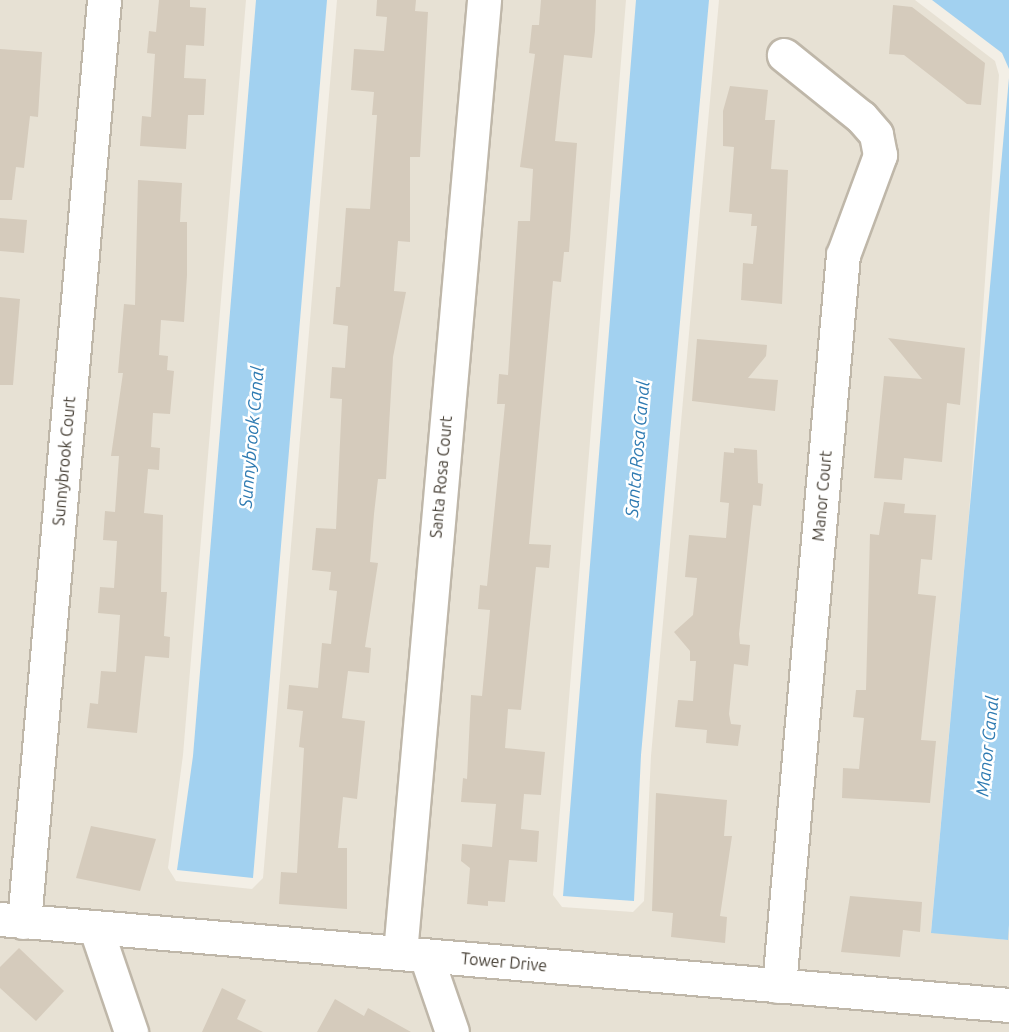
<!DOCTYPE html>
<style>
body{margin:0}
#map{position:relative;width:1009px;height:1032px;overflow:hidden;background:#f3efe6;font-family:Ubuntu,sans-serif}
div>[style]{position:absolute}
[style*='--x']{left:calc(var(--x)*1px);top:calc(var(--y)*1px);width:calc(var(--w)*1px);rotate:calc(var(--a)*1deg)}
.residential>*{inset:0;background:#e7e1d4}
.water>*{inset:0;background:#a2d1f0}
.building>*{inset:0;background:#d5cbbc}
.roads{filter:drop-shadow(2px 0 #bfb7a9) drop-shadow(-2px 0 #bfb7a9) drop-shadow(0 2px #bfb7a9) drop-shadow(0 -2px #bfb7a9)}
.minor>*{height:33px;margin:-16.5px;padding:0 16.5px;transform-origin:16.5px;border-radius:16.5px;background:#fff}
span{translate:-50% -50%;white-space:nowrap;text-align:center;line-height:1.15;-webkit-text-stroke:5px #fff;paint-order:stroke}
.street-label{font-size:16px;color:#463f35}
.water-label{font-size:18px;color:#2f7bb2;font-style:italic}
</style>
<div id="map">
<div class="residential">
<i style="clip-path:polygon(0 0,246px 0,183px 755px,168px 868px,176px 881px,252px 889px,263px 878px,337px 0,626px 0,553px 895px,562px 907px,633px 912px,644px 901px,651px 756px,719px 0,915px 0,995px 61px,999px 75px,969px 515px,931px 932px,1007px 940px,1009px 927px,1009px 1032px,0 1032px)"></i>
</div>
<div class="water">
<i style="clip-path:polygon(256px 0,327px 0,253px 878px,177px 870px,193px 756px)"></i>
<i style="clip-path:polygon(636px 0,709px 0,641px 755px,634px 901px,563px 896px)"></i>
<i style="clip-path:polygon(932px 0,1009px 0,1009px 69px,1002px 53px)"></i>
<i style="clip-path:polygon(1009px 78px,1009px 925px,1008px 940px,931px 933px)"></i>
</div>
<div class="building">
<i style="clip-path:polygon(159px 0,190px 0,190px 7px,206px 8px,204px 46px,186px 45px,184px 78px,206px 79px,204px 115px,188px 115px,186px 149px,140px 146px,142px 116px,151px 117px,155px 54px,147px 53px,149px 31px,156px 32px)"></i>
<i style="clip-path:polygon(377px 0,416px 0,415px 11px,428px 12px,420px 157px,410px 157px,410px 242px,398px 241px,394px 291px,406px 292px,393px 357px,386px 479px,378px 479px,374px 514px,370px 562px,378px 563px,365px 647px,371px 648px,369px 673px,348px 671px,342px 718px,365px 721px,357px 799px,343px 797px,338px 848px,347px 848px,347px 909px,279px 904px,281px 872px,297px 873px,304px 748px,299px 747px,303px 711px,287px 709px,289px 685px,318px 688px,322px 643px,331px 644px,337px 591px,329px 590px,331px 572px,312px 570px,316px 528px,336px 529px,342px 399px,330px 398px,332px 367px,345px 368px,348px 326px,333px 324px,336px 287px,340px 287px,346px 208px,370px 209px,377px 115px,372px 115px,374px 92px,351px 90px,354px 49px,384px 51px,387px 17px,376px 16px)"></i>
<i style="clip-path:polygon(541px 0,596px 0,595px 31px,592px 58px,564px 55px,555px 141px,577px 143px,569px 252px,564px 252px,561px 282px,553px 281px,529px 544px,551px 545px,549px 568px,536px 567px,521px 710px,508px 709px,505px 748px,545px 752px,541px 795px,524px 794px,521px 829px,539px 831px,537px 862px,509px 860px,505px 902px,488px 901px,488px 906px,467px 904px,470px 868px,461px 861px,462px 844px,492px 847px,496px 804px,461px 802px,463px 778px,467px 779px,471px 695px,482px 696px,490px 610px,478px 609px,480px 585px,487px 586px,505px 404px,497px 404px,499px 374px,508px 375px,518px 221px,530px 221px,533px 169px,520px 167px,535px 54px,529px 53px,532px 25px,539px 25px)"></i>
<i style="clip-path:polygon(893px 5px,912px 7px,985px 63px,981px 105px,967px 104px,904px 55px,889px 54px)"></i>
<i style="clip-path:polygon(0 49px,42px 52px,38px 117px,30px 116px,24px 168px,16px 167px,12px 200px,0 200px)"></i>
<i style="clip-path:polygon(730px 86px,768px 90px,765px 120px,775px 120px,771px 169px,788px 170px,782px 304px,741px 300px,743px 263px,753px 264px,757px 226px,751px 226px,752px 214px,729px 212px,734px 147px,723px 146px,723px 111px)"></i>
<i style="clip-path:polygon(138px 180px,182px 183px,180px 222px,187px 222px,187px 275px,184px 322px,161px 320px,159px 355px,168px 356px,167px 370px,174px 371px,170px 414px,153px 413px,151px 447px,160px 448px,159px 470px,148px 469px,144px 513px,163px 515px,161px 592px,167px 592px,164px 636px,170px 637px,169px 658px,145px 656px,137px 733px,87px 728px,90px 703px,98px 704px,101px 671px,116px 672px,120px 615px,98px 613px,100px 587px,114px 588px,117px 541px,103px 540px,105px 511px,115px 512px,119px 456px,111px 456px,123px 373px,118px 373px,124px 304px,135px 305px)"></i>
<i style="clip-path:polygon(0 218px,27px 220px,24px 253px,0 251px)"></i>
<i style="clip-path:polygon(0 297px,20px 299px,13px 385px,0 385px)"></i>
<i style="clip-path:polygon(888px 338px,965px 348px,960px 405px,947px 403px,942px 462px,904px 458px,902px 480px,874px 478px,884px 376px,922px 379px)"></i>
<i style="clip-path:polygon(697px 339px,767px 345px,766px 356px,748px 378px,778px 380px,775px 411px,692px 401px)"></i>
<i style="clip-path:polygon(734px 448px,757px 450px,758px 483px,763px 484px,761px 506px,753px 505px,739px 634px,740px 644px,750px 645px,748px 666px,734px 664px,729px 714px,731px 724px,741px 725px,738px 746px,706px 743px,707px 730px,675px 727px,678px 700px,693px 701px,696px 661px,690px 661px,690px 651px,674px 632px,693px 615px,697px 578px,685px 577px,689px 535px,726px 538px,729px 503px,720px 502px,724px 452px,734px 453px)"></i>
<i style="clip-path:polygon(884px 502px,905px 504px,904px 513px,936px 515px,932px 560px,921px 559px,918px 594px,936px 596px,921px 740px,936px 741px,930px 803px,842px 798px,843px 768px,859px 769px,864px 718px,853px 717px,856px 690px,866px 690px,870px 534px,879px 535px)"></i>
<i style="clip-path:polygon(656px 793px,727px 800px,724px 836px,732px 836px,720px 916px,727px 917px,725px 943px,671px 937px,673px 913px,652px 911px)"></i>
<i style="clip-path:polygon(91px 826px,156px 839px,140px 891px,76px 878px)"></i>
<i style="clip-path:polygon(850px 896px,922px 902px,920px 932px,903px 930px,900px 957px,841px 952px)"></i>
<i style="clip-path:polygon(19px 948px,64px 991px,36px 1021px,0 988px,0 967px)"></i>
<i style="clip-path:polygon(222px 988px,246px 1000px,237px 1019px,263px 1032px,202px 1032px)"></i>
<i style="clip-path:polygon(335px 999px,364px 1016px,368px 1008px,411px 1032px,317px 1032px)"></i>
</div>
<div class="roads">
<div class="minor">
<i style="--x:0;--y:919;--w:1013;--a:4.87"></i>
<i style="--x:24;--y:922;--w:925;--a:-85.04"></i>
<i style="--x:96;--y:929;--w:109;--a:71.2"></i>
<i style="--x:400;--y:953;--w:957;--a:-84.96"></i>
<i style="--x:426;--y:956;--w:80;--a:71.1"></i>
<i style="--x:779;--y:986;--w:734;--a:-85"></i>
<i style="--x:843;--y:255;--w:107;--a:-69.7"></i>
<i style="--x:880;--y:155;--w:21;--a:-101"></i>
<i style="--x:876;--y:134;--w:23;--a:-131"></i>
<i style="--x:861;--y:117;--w:99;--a:-141.2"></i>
</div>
</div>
<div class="street-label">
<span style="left:64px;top:461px;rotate:-85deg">Sunnybrook Court</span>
<span style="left:441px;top:477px;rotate:-85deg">Santa Rosa Court</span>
<span style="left:822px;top:496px;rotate:-85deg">Manor Court</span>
<span style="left:504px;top:962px;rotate:5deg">Tower Drive</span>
</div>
<div class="water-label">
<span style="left:251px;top:437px;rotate:-85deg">Sunnybrook Canal</span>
<span style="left:637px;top:449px;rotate:-85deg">Santa Rosa Canal</span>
<span style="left:987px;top:746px;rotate:-84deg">Manor Canal</span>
</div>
</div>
